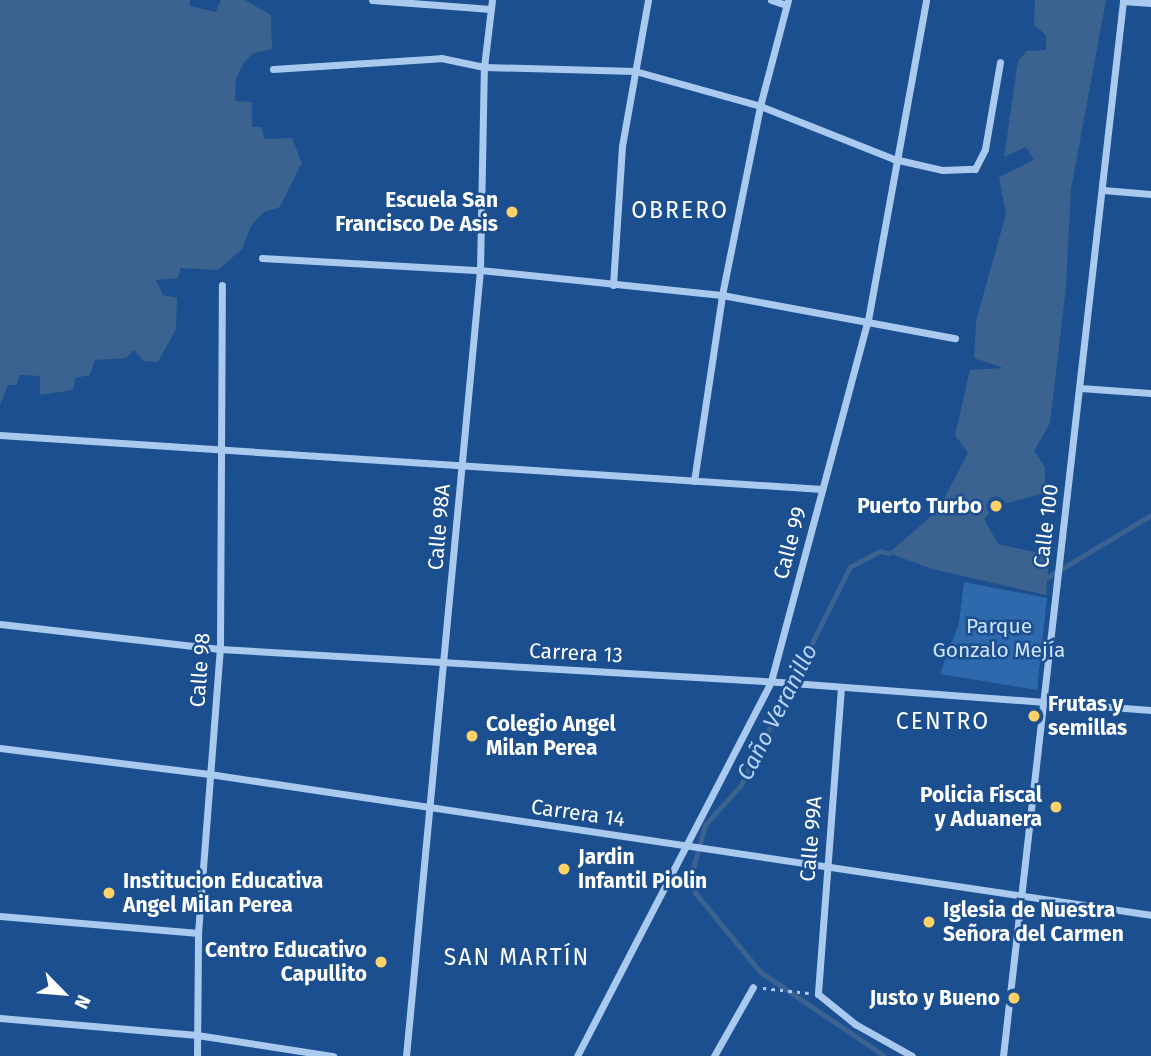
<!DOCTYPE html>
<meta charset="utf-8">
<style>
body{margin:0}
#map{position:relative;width:1151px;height:1056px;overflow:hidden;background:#1b4f8f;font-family:"Fira Sans",sans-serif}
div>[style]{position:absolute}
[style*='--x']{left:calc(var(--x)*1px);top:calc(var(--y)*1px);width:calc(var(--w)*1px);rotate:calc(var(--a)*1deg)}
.green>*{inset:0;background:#2e69ad}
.water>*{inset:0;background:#3c6290}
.stream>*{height:4.5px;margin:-2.25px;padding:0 2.25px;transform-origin:2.25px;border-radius:2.25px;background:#3c6290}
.path>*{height:2.5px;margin-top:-1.25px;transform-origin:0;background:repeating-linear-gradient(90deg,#a9c9ee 0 3.5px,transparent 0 8.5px)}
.minor>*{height:7px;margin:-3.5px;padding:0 3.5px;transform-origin:3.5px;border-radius:3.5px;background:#a9c9ee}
.dots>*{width:19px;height:19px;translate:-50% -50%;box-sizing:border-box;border:4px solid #1b4f8f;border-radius:50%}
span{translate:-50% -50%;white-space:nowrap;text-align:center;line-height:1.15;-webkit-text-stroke:5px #1b4f8f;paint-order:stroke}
.poi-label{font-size:21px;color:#fff;font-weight:700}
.right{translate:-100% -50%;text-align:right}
.left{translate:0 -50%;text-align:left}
.street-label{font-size:21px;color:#fff}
.park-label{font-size:21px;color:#cfe3fa}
.neighbourhood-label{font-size:23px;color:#fff;letter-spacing:2px}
.water-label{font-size:23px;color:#b5d3f5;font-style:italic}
.north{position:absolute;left:28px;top:958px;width:70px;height:70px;-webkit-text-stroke:5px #1b4f8f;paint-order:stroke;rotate:115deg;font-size:19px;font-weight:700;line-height:28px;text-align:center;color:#fff}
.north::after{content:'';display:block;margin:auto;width:24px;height:32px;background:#fff;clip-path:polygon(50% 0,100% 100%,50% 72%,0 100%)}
</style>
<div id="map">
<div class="green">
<i style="clip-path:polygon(964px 582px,1047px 598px,1037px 690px,940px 674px,959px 623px)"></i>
</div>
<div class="water">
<i style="clip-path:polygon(0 0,190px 0,190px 6px,216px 12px,221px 0,245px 0,271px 15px,272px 49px,254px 53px,245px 61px,236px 79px,235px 101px,252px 102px,252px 127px,262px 127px,264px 139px,292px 138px,302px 163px,280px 207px,264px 212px,251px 226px,242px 249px,218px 270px,181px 268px,178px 278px,156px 280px,163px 295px,177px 298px,176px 329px,158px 362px,144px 361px,134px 350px,126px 358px,95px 360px,90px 375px,75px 378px,73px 390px,40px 395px,40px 376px,20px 375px,16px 385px,8px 385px,0 405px)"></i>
<i style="clip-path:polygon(1035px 0,1106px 0,1071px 189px,1066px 287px,1050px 423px,1034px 451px,1045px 467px,1045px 493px,996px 506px,984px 519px,998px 544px,1049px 555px,1046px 595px,932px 569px,889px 553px,938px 510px,968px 453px,955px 435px,970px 370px,1003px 368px,974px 358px,976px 321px,1006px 214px,999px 177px,1034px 160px,1026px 147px,1004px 157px,1018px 61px,1027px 51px,1046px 50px,1046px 35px,1034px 25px)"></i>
</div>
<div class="stream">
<i style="--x:1048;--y:577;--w:120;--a:-31"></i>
<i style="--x:884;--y:1056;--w:150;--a:-145.9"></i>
<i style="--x:760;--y:972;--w:102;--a:-129.4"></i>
<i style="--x:695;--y:893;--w:21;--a:-98"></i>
<i style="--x:692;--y:872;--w:49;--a:-74.5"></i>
<i style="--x:705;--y:825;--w:54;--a:-48"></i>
<i style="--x:741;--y:785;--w:244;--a:-63.4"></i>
<i style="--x:850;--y:567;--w:34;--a:-28"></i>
<i style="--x:880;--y:551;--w:9;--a:13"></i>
</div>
<div class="path">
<i style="--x:763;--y:988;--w:46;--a:6.2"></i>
</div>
<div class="minor">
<i style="--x:372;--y:0;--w:119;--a:4.3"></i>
<i style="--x:771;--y:0;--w:16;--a:18"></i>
<i style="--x:273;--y:69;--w:168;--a:-3.7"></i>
<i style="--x:441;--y:58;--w:44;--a:11.8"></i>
<i style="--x:484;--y:67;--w:151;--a:1.5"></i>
<i style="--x:635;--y:71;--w:130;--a:15.6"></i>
<i style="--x:760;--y:106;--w:144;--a:21.6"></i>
<i style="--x:894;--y:159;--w:49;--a:12.9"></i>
<i style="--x:942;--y:170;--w:33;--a:-2"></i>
<i style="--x:975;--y:169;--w:22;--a:-63"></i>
<i style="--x:985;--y:149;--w:88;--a:-80.2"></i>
<i style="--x:1103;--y:190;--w:48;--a:4.8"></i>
<i style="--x:262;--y:258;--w:218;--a:3.2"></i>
<i style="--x:480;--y:270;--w:243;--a:5.9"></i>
<i style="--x:722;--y:295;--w:237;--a:10.5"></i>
<i style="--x:613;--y:285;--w:139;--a:-86.3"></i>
<i style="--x:622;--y:146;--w:148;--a:-79.9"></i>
<i style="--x:1080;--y:388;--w:71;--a:4"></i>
<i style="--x:0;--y:435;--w:824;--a:3.76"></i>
<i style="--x:694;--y:481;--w:188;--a:-81.4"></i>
<i style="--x:722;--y:295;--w:193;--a:-78.6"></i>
<i style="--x:760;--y:106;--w:110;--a:-75.2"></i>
<i style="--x:0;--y:624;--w:221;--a:6.5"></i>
<i style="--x:220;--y:649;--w:560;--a:3.38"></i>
<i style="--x:779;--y:682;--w:373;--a:4.3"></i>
<i style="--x:841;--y:687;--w:308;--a:94.3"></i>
<i style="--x:818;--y:994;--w:48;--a:39"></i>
<i style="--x:855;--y:1024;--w:65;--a:29.3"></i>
<i style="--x:0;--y:748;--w:211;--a:7.1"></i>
<i style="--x:209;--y:774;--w:952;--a:8.51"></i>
<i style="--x:0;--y:916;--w:199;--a:4.9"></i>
<i style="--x:0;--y:1018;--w:198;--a:4.9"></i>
<i style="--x:197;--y:1035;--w:138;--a:8.8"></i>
<i style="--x:197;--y:1056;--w:123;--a:-89.5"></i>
<i style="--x:198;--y:933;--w:285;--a:-85.6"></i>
<i style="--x:220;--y:649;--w:364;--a:-89.7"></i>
<i style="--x:406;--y:1056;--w:789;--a:-84.62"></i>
<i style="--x:480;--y:270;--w:203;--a:-88.9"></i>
<i style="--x:484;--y:67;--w:67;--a:-83.2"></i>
<i style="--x:577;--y:1056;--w:422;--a:-62.6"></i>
<i style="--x:771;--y:681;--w:374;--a:-75"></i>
<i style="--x:868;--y:320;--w:325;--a:-79.7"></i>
<i style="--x:714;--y:1056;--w:79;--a:-60.5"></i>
<i style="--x:1003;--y:1056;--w:1062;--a:-83.51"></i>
<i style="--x:1123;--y:1;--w:28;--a:4"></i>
</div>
<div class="dots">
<i style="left:512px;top:212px;background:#ffd166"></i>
<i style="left:996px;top:506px;background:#ffd166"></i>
<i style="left:1034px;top:716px;background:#ffd166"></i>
<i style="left:472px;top:736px;background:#ffd166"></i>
<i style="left:1056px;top:807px;background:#ffd166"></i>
<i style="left:564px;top:869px;background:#ffd166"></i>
<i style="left:109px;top:893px;background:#ffd166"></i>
<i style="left:929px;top:922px;background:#ffd166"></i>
<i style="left:381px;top:962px;background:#ffd166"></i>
<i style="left:1014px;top:998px;background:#ffd166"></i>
</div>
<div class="poi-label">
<span class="right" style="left:498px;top:212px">Escuela San<br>Francisco De Asis</span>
<span class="right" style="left:982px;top:506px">Puerto Turbo</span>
<span class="left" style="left:1048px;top:716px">Frutas y<br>semillas</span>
<span class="left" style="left:486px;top:736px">Colegio Angel<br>Milan Perea</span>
<span class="right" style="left:1042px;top:807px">Policia Fiscal<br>y Aduanera</span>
<span class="left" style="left:578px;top:869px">Jardin<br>Infantil Piolin</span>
<span class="left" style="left:123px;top:893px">Institucion Educativa<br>Angel Milan Perea</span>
<span class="left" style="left:943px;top:922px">Iglesia de Nuestra<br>Señora del Carmen</span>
<span class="right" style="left:367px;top:962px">Centro Educativo<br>Capullito</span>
<span class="right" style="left:1000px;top:998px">Justo y Bueno</span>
</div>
<div class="street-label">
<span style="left:1046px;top:526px;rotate:-83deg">Calle 100</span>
<span style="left:439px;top:527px;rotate:-85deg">Calle 98A</span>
<span style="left:790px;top:543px;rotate:-75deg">Calle 99</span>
<span style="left:576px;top:653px;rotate:3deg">Carrera 13</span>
<span style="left:200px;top:670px;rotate:-86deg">Calle 98</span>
<span style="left:578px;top:813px;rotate:8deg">Carrera 14</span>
<span style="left:811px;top:839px;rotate:-85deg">Calle 99A</span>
</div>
<div class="park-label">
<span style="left:999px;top:638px">Parque<br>Gonzalo Mejía</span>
</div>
<div class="neighbourhood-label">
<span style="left:680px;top:210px">OBRERO</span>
<span style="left:943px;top:721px">CENTRO</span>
<span style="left:517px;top:957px">SAN MARTÍN</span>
</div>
<div class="water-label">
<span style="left:777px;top:712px;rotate:-63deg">Caño Veranillo</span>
</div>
<div class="north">N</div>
</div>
